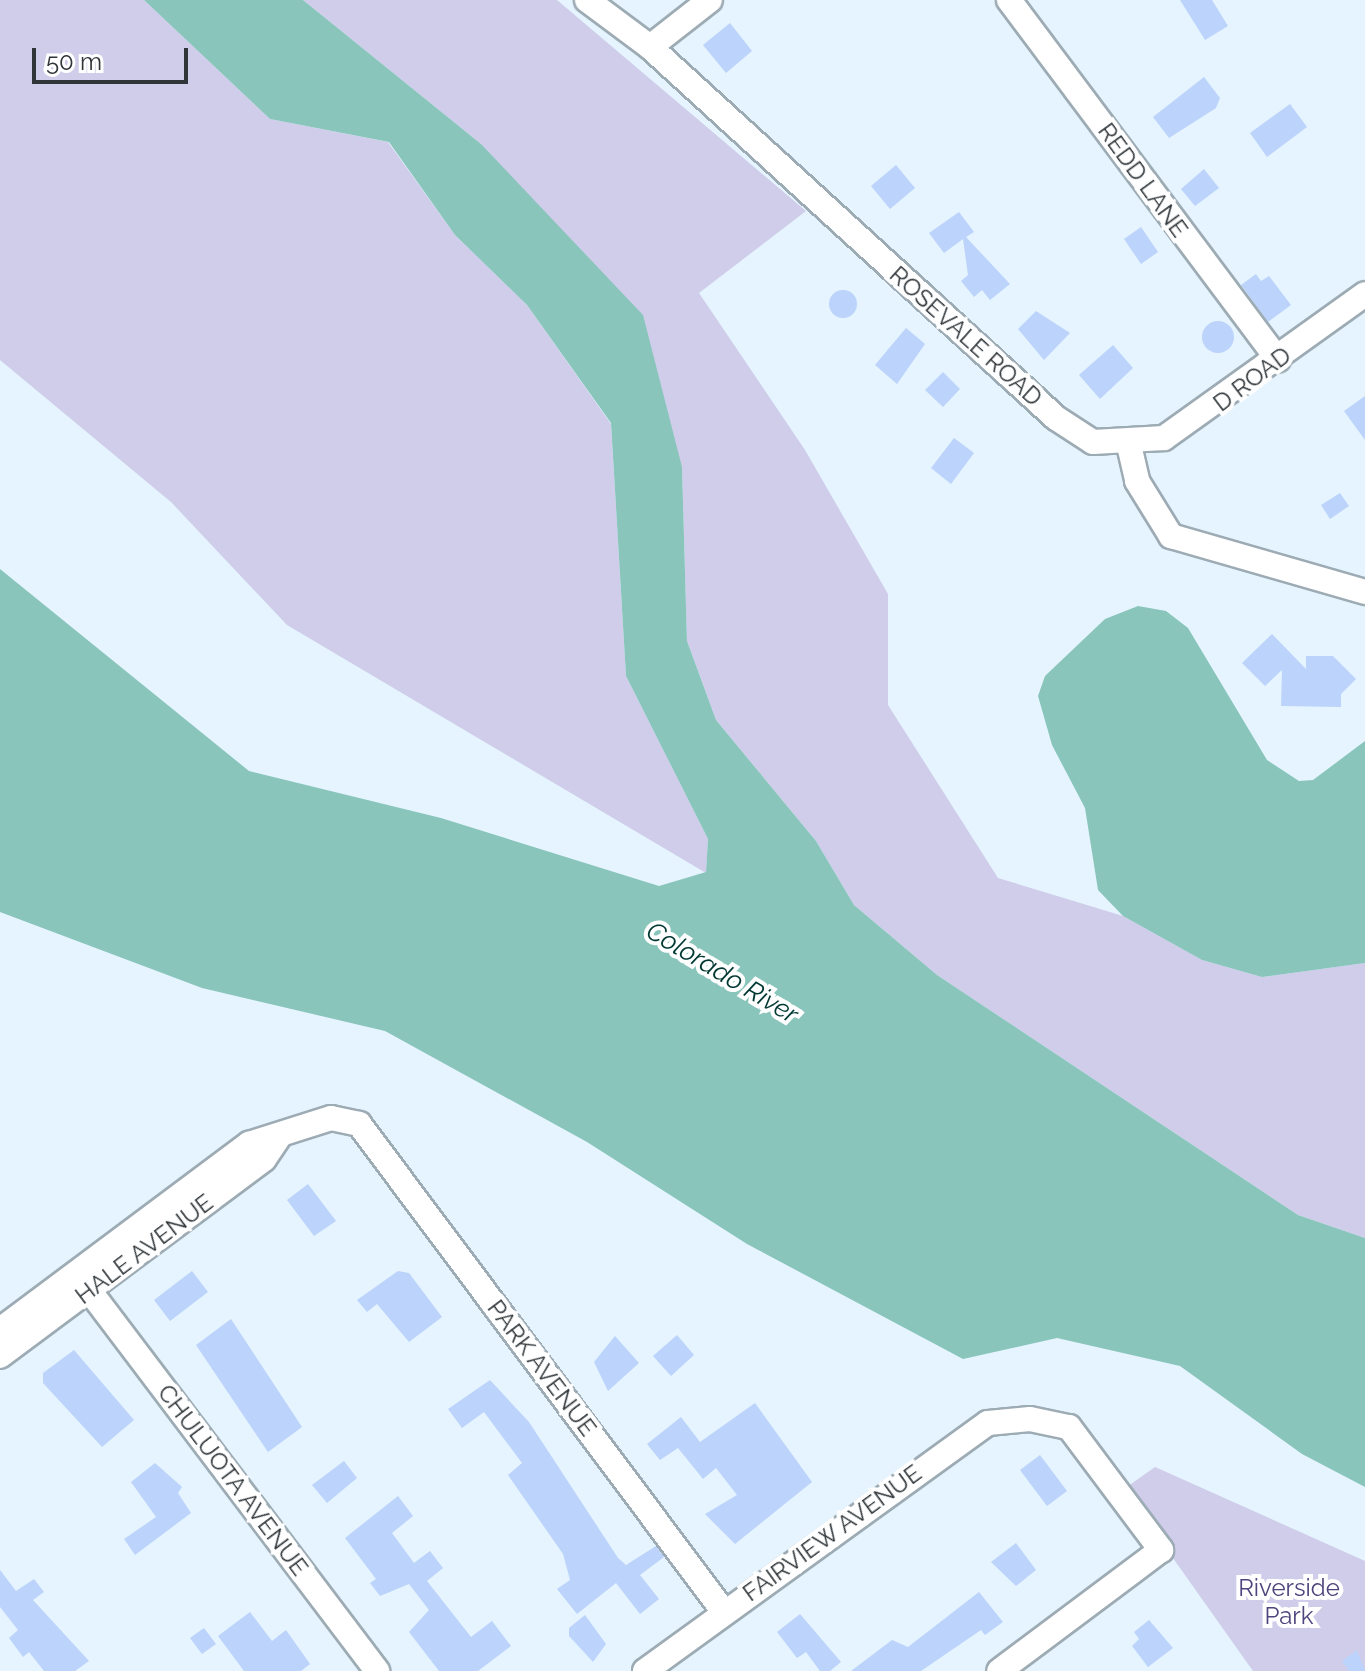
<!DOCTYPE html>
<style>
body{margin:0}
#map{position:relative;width:1365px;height:1671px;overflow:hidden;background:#e5f4fe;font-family:Raleway,sans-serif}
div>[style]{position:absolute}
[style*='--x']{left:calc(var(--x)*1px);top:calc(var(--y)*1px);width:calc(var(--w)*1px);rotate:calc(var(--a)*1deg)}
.green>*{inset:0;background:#cfcdea}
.water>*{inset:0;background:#8ac5bc}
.building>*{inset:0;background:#bcd3fb}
.round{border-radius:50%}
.roads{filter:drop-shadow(2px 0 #9dabb4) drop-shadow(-2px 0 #9dabb4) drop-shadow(0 2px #9dabb4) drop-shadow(0 -2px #9dabb4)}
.minor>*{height:24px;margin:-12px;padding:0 12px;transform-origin:12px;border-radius:12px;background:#fff}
span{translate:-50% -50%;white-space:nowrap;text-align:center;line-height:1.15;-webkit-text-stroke:8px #fff;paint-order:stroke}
.street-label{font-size:24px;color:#2f3539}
.park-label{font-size:24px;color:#4d457d}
.water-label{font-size:26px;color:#003933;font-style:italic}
.scale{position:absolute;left:32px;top:48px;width:156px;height:36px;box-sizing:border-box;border:4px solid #2f3539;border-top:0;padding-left:10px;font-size:24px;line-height:28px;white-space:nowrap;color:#2f3539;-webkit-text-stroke:6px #fff;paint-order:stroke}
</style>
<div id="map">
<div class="green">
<i style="clip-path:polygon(0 0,144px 0,270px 119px,388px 142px,455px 235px,527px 305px,611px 424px,626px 676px,708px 839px,706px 873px,287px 625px,171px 502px,0 360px)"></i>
<i style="clip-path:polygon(303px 0,557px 0,806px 211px,699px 293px,805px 450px,888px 594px,888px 705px,998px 878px,1123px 916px,1202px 960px,1262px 977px,1365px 963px,1365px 1238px,1298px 1215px,937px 975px,854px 905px,816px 841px,716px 720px,687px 641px,682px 467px,481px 144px)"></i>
<i style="clip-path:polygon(1155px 1467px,1365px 1561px,1365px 1671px,1253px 1671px,1124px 1489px)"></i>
</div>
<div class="water">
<i style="clip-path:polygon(144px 0,303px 0,481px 144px,643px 315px,682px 467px,687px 641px,716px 720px,816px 841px,854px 905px,937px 975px,1298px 1215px,1365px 1238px,1365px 1487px,1302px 1454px,1180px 1366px,1057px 1338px,963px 1359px,747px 1244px,587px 1142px,385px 1031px,202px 988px,0 912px,0 569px,249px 771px,441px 818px,659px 886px,706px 872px,708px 839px,626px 676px,611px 423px,527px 305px,455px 235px,389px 142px,270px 119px)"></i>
<i style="clip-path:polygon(1138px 606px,1166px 611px,1188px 628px,1267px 760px,1299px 781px,1313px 780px,1365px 741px,1365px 963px,1262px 977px,1202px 960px,1123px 916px,1098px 890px,1085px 808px,1052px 745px,1038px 696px,1045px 676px,1105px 619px)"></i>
</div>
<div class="building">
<i style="clip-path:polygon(1180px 0,1212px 0,1228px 26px,1205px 40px)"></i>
<i style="clip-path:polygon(730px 23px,752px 51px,726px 73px,703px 45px)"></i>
<i style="clip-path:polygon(1204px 77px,1220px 98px,1216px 108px,1169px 138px,1153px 117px)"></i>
<i style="clip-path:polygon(1290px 104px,1307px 127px,1267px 157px,1250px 133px)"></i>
<i style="clip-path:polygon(896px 165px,915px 188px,890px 209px,871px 186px)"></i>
<i style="clip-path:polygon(1204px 169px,1219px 188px,1195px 206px,1181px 189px)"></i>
<i style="clip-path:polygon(959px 212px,974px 232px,966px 237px,1010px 284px,990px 300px,982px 290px,974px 297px,961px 281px,968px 275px,963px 239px,944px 253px,929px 233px)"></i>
<i style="clip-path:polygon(1141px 227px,1158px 252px,1141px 264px,1124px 239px)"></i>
<i style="clip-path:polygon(1256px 274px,1261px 281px,1269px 276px,1291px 305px,1268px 322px,1241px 285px)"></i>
<i class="round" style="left:829px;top:290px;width:28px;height:28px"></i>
<i style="clip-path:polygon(1036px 311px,1070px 333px,1044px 360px,1018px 329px)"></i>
<i class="round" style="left:1202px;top:321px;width:32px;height:32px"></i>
<i style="clip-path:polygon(906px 328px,925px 344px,897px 384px,875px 365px)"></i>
<i style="clip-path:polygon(1113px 345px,1133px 368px,1100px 399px,1079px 375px)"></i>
<i style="clip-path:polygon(943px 372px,960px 389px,943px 407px,925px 390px)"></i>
<i style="clip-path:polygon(1365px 396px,1365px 440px,1344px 411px)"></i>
<i style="clip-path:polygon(954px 438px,974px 453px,951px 484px,931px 468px)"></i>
<i style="clip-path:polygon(1340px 493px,1349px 506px,1330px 519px,1321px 505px)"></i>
<i style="clip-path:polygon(1272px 634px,1306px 669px,1306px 656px,1333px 656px,1356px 679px,1341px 694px,1341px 707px,1281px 706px,1282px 670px,1265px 686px,1242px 663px)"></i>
<i style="clip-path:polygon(308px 1184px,336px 1221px,314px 1236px,287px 1200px)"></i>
<i style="clip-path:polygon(192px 1271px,208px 1292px,170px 1321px,154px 1300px)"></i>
<i style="clip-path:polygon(398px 1271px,409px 1273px,442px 1317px,409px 1342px,377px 1304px,367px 1312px,357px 1300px)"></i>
<i style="clip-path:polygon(231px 1319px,302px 1427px,268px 1452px,196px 1345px)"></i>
<i style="clip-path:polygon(677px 1335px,694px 1355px,671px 1376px,653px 1356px)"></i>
<i style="clip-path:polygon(615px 1336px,639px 1363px,608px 1391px,594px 1362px)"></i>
<i style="clip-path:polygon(74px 1350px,134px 1420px,102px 1447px,43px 1383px,43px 1373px)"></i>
<i style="clip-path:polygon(490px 1380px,529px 1422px,618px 1558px,626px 1565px,656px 1546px,664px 1557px,640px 1575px,659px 1599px,640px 1614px,616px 1583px,577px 1614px,557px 1589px,570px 1580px,563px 1554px,508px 1475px,522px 1463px,484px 1412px,462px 1428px,448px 1409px)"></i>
<i style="clip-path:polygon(755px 1403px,812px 1482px,735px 1544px,705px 1514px,737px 1495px,716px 1468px,703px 1479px,678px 1448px,660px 1460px,647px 1444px,681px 1417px,700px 1442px)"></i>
<i style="clip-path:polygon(1040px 1455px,1067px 1491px,1047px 1506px,1020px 1470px)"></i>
<i style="clip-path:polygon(344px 1461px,357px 1478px,327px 1503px,312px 1485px)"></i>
<i style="clip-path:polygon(155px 1463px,182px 1487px,178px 1493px,191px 1513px,135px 1555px,124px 1539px,156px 1517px,131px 1482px)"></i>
<i style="clip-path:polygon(398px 1496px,413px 1516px,392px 1533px,414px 1563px,430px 1551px,443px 1568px,427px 1581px,471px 1637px,492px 1621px,511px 1646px,478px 1671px,439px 1671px,409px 1632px,429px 1610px,409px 1584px,380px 1596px,370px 1583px,376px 1579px,345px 1538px)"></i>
<i style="clip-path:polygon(1016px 1543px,1036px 1570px,1016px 1586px,991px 1562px)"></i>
<i style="clip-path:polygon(0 1570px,16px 1591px,34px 1579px,44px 1592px,33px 1600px,89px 1661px,75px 1671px,44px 1671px,29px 1652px,23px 1657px,9px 1638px,18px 1630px,0 1607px)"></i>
<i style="clip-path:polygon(979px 1592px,1003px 1622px,985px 1635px,981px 1630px,921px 1671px,851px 1671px,892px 1640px,908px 1647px)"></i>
<i style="clip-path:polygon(250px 1612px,272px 1641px,286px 1630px,310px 1664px,301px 1671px,244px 1671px,218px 1636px)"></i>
<i style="clip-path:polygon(800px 1614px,841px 1662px,830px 1671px,820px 1671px,806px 1652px,797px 1658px,777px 1632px)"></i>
<i style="clip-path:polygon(585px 1615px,606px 1644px,593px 1662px,569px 1636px,569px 1628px)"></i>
<i style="clip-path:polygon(1149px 1620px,1173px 1648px,1148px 1667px,1132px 1646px,1139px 1639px,1134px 1632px)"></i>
<i style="clip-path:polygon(204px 1628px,216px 1644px,202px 1654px,190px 1638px)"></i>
<i style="clip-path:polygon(1357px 1650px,1365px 1671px,1349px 1671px,1342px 1661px)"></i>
</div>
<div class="roads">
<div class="minor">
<i style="--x:587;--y:0;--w:79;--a:36.7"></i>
<i style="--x:650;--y:47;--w:550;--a:42.42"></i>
<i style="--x:1056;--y:418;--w:44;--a:33"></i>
<i style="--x:1093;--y:442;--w:71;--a:-3.2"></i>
<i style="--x:1164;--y:438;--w:247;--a:-35.6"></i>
<i style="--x:1009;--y:0;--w:449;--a:53.2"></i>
<i style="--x:650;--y:47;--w:76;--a:-38.1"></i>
<i style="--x:1129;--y:445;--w:37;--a:77"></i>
<i style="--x:1137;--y:481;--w:65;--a:58.3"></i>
<i style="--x:1171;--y:536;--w:202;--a:16.1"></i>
<i style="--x:89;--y:1290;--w:478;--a:52.9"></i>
<i style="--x:0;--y:1330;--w:311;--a:-36.8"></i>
<i style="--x:249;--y:1144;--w:86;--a:-17.6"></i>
<i style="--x:331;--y:1118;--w:29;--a:12"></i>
<i style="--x:359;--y:1124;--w:609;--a:53.21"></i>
<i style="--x:0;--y:1356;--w:329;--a:-36.7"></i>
<i style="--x:264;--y:1159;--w:29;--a:-56"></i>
<i style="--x:645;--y:1671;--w:423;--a:-35.9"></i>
<i style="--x:988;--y:1423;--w:42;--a:-5.4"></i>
<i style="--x:1030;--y:1419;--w:40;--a:12"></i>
<i style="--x:1069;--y:1427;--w:154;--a:53.2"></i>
<i style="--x:1161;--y:1550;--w:202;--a:143.2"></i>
</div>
</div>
<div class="street-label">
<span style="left:1143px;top:180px;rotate:54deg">REDD LANE</span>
<span style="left:966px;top:336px;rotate:42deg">ROSEVALE ROAD</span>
<span style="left:1252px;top:379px;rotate:-37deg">D ROAD</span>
<span style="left:144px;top:1249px;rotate:-37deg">HALE AVENUE</span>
<span style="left:542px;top:1368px;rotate:53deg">PARK AVENUE</span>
<span style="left:233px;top:1480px;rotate:53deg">CHULUOTA AVENUE</span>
<span style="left:832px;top:1533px;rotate:-36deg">FAIRVIEW AVENUE</span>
</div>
<div class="park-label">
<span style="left:1289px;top:1602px">Riverside<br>Park</span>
</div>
<div class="water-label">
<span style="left:722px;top:973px;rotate:31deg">Colorado River</span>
</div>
<div class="scale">50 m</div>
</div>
